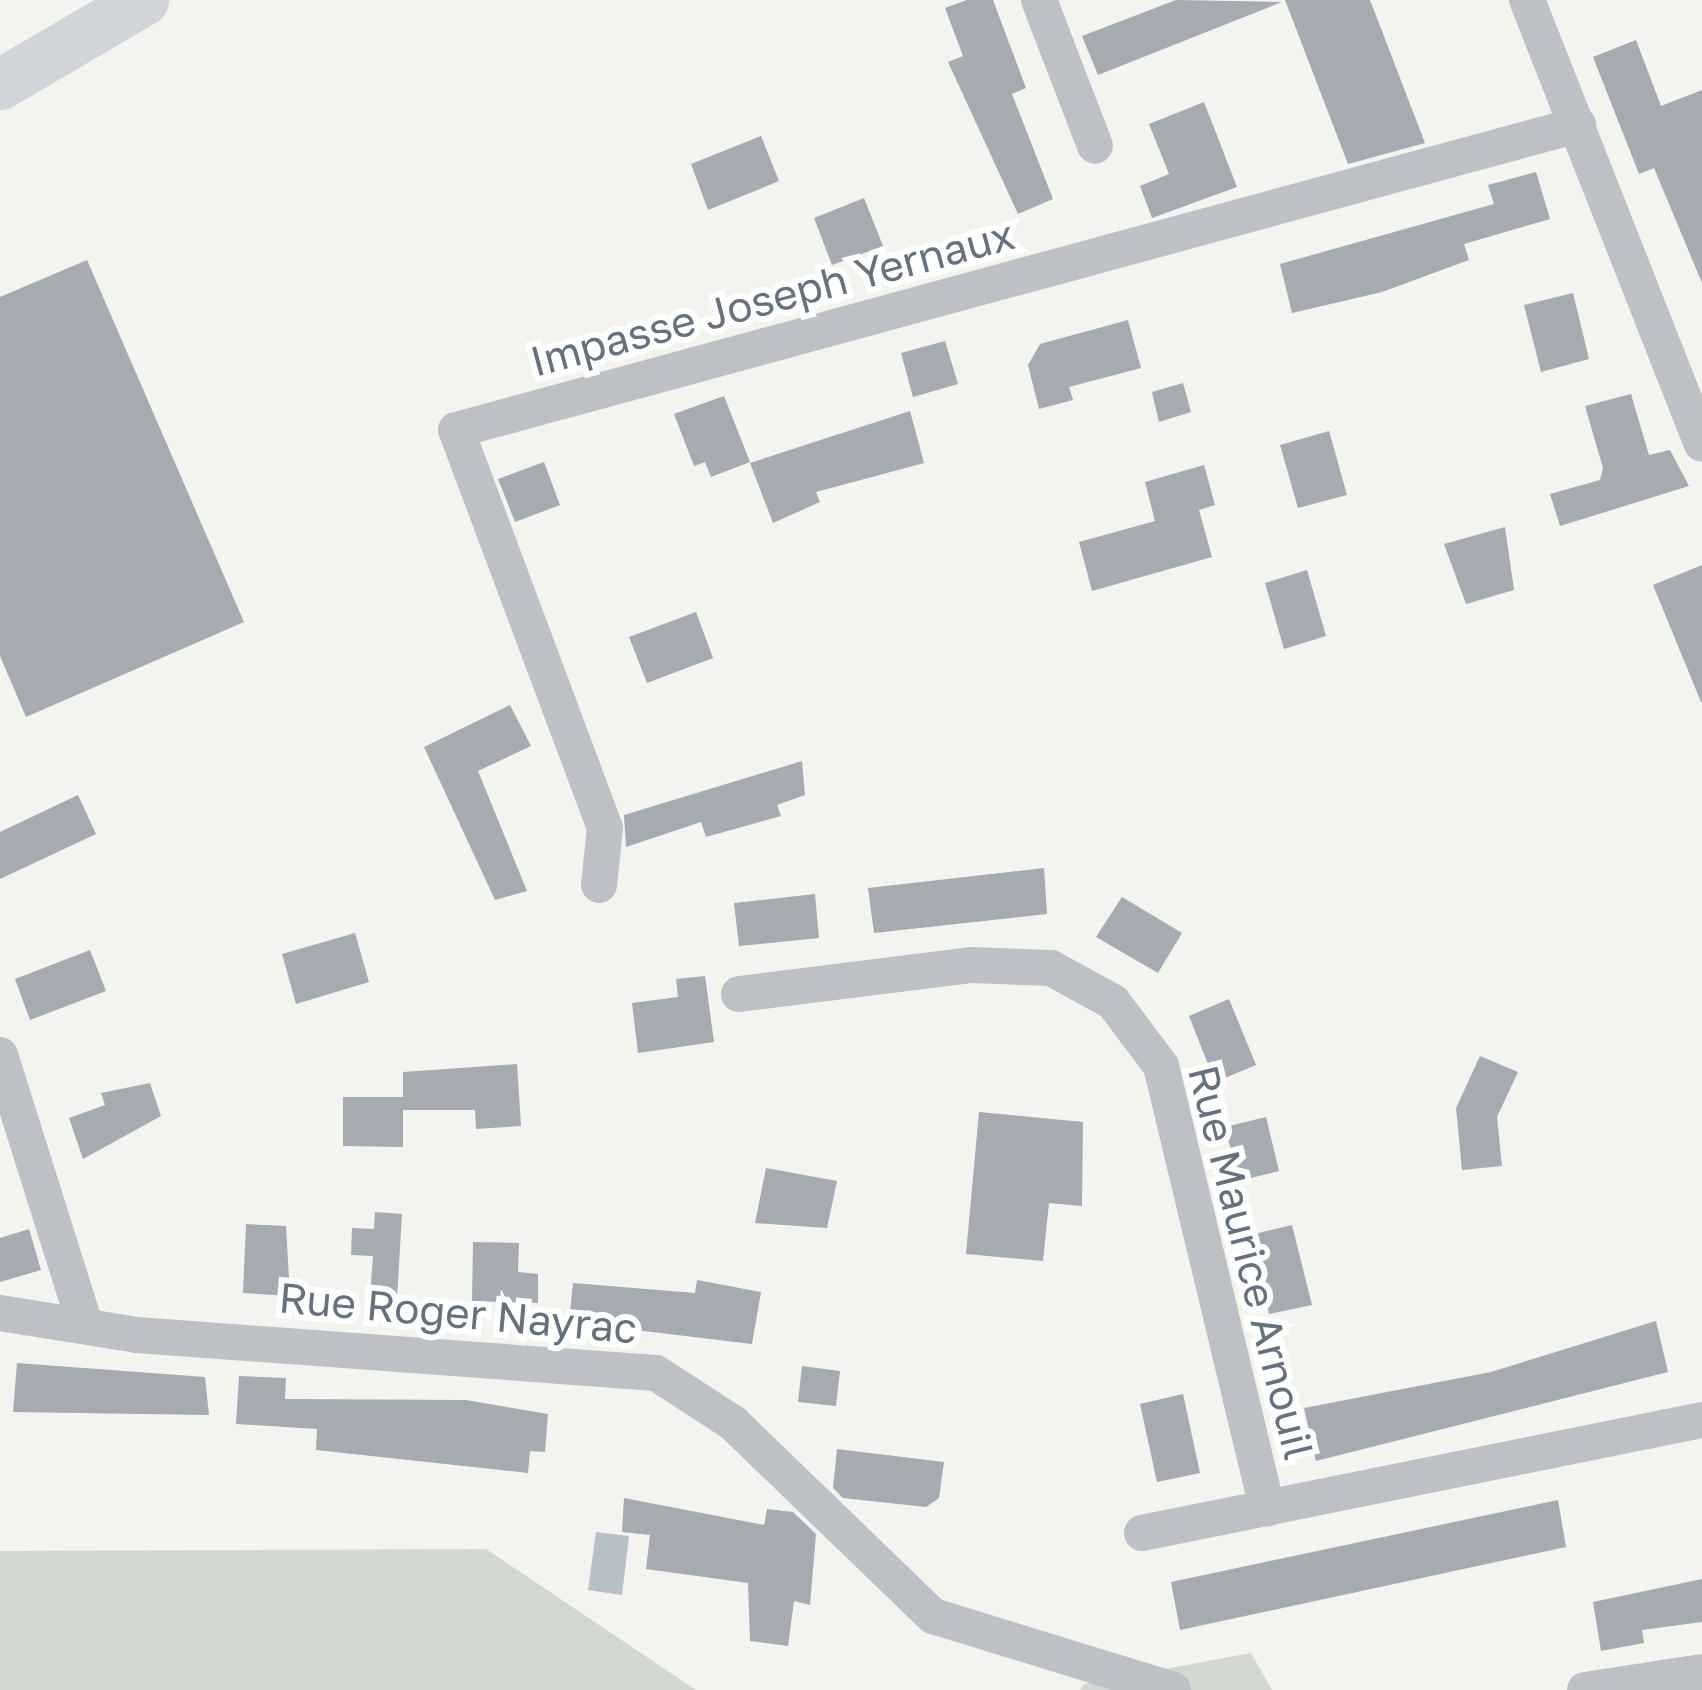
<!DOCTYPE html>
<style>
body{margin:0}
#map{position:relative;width:1702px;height:1690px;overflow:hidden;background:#f3f3f0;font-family:"Golos Text",sans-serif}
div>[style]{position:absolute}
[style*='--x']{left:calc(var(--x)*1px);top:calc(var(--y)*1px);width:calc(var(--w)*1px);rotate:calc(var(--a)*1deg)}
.green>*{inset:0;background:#d2d8d0}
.water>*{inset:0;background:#b7c0c6}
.building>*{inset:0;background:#a5abb0}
.street>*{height:36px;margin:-18px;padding:0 18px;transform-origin:18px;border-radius:18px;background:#bdc0c4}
.secondary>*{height:51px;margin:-25.5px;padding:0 25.5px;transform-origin:25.5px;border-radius:25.5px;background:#d1d5d9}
span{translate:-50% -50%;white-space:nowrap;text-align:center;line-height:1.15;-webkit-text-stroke:12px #fff;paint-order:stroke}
.street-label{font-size:42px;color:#66717e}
</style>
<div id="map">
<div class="green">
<i style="clip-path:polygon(486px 1549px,696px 1690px,0 1690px,0 1551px)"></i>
<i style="clip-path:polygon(1251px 1653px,1272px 1690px,1080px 1690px,1084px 1684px)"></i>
</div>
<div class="water">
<i style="clip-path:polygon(596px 1532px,629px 1536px,622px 1595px,588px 1590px)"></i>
</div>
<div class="building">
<i style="clip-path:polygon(967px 0,993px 0,1026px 88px,1012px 94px,1053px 199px,1018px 214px,948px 62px,963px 56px,945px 8px)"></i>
<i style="clip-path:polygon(1176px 0,1282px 2px,1098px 75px,1082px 36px)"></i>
<i style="clip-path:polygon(1285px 0,1370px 0,1425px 143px,1348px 164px)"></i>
<i style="clip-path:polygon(1636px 40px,1661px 106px,1702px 90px,1702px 283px,1654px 168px,1639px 174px,1593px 57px)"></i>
<i style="clip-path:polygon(1204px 102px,1237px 187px,1152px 218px,1140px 186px,1169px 174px,1149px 124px)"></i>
<i style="clip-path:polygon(761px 136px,779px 181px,708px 210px,691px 164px)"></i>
<i style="clip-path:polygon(1536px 172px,1550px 219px,1464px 244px,1469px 260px,1382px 292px,1292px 313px,1280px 264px,1494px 204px,1488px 185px)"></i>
<i style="clip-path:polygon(864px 198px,883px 246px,832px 265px,814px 218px)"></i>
<i style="clip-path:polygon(87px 260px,244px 622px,26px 717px,0 656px,0 297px)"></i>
<i style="clip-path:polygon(1573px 293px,1589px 359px,1541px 372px,1524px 305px)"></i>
<i style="clip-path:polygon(1128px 320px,1141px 368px,1069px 387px,1073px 400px,1039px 409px,1028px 365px,1040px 344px)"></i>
<i style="clip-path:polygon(945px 341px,958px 384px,913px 397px,901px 353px)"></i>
<i style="clip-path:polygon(1183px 383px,1191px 412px,1159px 422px,1152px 392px)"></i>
<i style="clip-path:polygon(1631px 394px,1649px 455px,1670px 450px,1689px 486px,1560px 526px,1550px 494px,1600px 480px,1603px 468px,1585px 406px)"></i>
<i style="clip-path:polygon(724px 396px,750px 462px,711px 477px,705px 462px,694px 466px,674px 414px)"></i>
<i style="clip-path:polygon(910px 411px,924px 463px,816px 492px,820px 502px,773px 523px,750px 463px)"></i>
<i style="clip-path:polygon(1329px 431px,1347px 495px,1298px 508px,1280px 445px)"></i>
<i style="clip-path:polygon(544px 462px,560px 505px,515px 522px,498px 479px)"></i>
<i style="clip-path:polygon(1204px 465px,1215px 505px,1199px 510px,1212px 557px,1092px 591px,1079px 542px,1155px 521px,1145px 482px)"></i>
<i style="clip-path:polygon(1505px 527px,1514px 590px,1466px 604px,1444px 544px)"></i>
<i style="clip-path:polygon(1702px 565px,1702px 702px,1701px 702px,1653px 585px)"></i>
<i style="clip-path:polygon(1307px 570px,1326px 636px,1284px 649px,1265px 583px)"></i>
<i style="clip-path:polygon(696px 612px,713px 658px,647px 683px,629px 637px)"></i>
<i style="clip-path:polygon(510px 705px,531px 746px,478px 771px,527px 891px,495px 900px,424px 747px)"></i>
<i style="clip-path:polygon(802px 761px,805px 795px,777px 805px,781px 816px,706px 837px,701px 822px,626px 847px,624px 815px)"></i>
<i style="clip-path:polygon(78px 795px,96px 834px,0 879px,0 832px)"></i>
<i style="clip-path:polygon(1044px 868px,1047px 914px,874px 933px,868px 888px)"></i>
<i style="clip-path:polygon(815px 894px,819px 938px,739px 946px,734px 903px)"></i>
<i style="clip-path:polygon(1122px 897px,1182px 933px,1158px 973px,1096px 937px)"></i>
<i style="clip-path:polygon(355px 933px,369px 982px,296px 1004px,282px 954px)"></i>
<i style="clip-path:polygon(90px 950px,106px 991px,30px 1020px,15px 979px)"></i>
<i style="clip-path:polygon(705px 976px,714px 1042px,638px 1053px,632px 1003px,678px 997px,676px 979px)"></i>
<i style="clip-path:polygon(1229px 999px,1256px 1065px,1215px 1082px,1189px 1016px)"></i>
<i style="clip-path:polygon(1480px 1056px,1518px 1072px,1497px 1117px,1502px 1166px,1462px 1170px,1456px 1108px)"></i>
<i style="clip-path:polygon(517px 1064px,521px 1126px,476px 1129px,475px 1110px,403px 1110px,403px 1147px,343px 1146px,343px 1097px,403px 1097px,403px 1072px)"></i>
<i style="clip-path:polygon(150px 1083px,161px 1116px,83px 1159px,69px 1118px,105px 1105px,101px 1093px)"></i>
<i style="clip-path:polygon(979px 1112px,1083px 1122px,1082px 1206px,1049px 1203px,1043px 1261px,966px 1254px)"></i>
<i style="clip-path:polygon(1266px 1117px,1279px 1171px,1239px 1181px,1225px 1127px)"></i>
<i style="clip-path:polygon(766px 1168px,837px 1181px,827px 1228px,755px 1223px)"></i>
<i style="clip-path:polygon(375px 1212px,402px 1214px,397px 1298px,370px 1297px,373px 1256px,351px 1255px,352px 1228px,374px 1229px)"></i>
<i style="clip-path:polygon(246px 1224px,286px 1226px,290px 1296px,243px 1293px)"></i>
<i style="clip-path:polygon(1292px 1225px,1312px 1305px,1269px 1314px,1250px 1235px)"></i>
<i style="clip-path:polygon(29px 1229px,41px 1270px,0 1282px,0 1238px)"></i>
<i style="clip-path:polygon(473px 1242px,519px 1243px,518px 1272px,538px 1274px,538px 1303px,472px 1301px)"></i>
<i style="clip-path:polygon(697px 1280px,761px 1292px,752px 1344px,569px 1322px,573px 1283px,695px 1293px)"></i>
<i style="clip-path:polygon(1656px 1321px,1668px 1372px,1316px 1461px,1304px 1408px,1491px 1372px)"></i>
<i style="clip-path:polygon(17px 1363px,205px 1377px,209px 1415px,13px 1412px)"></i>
<i style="clip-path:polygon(802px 1366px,840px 1371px,836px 1406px,798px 1402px)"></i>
<i style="clip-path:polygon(239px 1376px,286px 1378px,285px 1399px,466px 1400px,548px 1414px,545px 1452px,530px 1451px,528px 1473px,316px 1450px,317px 1429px,236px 1424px)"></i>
<i style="clip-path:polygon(1183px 1394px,1200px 1473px,1157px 1482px,1140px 1404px)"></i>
<i style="clip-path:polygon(837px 1449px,944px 1462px,939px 1498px,926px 1507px,843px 1498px,833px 1488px)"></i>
<i style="clip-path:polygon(624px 1498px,764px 1525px,767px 1509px,793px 1512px,816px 1534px,810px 1605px,794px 1601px,788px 1646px,750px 1641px,748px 1583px,646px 1569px,650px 1535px,622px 1532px)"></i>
<i style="clip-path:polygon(1558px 1500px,1566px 1547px,1180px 1630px,1171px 1582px)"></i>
<i style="clip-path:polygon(1702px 1579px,1702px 1622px,1642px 1630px,1644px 1643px,1601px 1651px,1593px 1602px)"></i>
</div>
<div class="street">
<i style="--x:1039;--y:0;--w:156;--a:69"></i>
<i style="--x:1527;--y:0;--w:477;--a:68.5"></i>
<i style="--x:599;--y:885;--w:57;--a:-84"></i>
<i style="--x:605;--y:828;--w:425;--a:-110.5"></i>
<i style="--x:456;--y:430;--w:1163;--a:-15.21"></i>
<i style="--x:739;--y:994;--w:235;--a:-7.1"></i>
<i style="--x:972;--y:965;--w:79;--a:2.2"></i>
<i style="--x:1051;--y:968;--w:71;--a:28.7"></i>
<i style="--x:1113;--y:1002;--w:80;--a:53.1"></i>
<i style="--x:1161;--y:1066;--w:455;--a:76.5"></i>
<i style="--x:0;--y:1055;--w:277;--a:72.5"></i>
<i style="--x:0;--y:1313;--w:139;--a:9.1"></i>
<i style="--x:137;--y:1335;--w:520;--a:4.19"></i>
<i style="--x:656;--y:1373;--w:92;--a:33"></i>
<i style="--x:733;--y:1423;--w:278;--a:44"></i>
<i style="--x:933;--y:1616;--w:251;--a:17.1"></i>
<i style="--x:1142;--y:1533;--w:571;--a:-11.41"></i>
<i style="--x:1585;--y:1690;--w:118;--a:-8.7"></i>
</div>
<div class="secondary">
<i style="--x:0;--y:84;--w:166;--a:-30.4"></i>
</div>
<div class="street-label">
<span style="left:772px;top:297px;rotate:-15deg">Impasse Joseph Yernaux</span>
<span style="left:1252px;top:1262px;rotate:76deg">Rue Maurice Arnouil</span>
<span style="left:458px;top:1312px;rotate:5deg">Rue Roger Nayrac</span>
</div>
</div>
